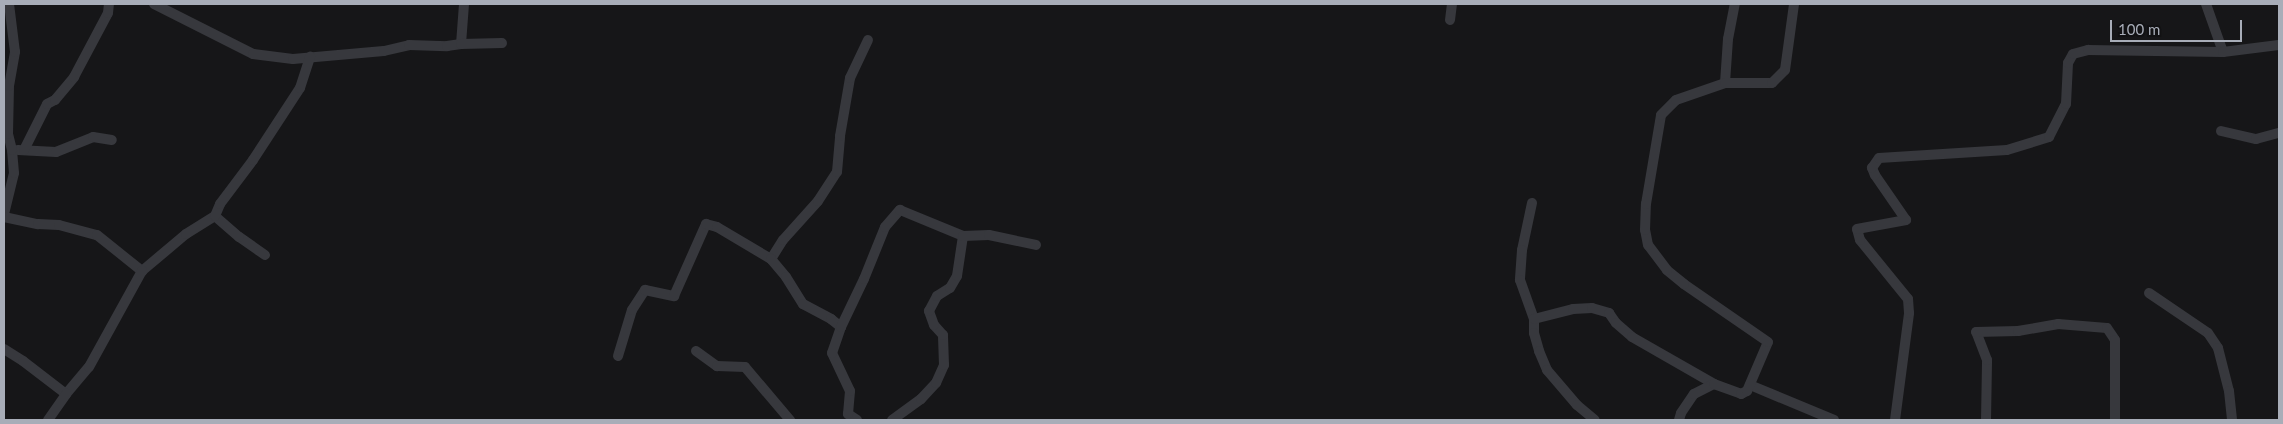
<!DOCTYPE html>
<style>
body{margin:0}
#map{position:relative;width:2283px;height:424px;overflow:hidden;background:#161618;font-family:Lato,sans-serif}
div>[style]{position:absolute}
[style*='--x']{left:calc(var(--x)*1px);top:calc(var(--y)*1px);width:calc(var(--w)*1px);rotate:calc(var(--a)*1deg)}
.minor>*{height:10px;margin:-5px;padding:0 5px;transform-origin:5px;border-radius:5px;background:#37383d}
span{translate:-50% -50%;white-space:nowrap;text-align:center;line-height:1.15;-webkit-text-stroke:4px #111113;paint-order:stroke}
.frame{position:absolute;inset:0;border:5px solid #a8adb8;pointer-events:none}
.scale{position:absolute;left:2110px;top:20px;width:132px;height:22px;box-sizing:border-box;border:2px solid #a8adb8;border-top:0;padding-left:6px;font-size:15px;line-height:18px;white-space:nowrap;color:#a8adb8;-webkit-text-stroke:4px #111113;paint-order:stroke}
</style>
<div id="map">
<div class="minor">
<i style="--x:154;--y:4;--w:111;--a:26.8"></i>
<i style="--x:253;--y:54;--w:40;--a:7.1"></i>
<i style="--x:293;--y:59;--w:91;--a:-5"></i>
<i style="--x:384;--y:51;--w:26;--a:-13"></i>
<i style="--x:409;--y:45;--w:38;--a:2"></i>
<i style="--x:447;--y:46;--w:14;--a:-8"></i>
<i style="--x:461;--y:44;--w:40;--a:-85.7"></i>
<i style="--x:2206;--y:4;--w:51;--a:70.5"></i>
<i style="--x:1450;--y:20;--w:16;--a:-83"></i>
<i style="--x:461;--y:44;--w:41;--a:-1.4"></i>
<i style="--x:1725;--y:83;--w:44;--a:-86.1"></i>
<i style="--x:1728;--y:39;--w:36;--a:-79"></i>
<i style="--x:2221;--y:131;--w:36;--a:13"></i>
<i style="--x:2256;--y:139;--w:24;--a:-15"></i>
<i style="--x:18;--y:150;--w:38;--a:3"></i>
<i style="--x:56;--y:152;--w:40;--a:-22"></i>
<i style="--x:93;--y:137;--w:19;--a:9"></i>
<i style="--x:24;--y:150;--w:51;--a:-63.4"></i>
<i style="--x:47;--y:104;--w:9;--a:-27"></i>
<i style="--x:55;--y:100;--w:30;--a:-50"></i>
<i style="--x:74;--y:77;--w:72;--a:-62"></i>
<i style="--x:108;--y:13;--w:9;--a:-84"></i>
<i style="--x:1532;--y:203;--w:48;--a:102"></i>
<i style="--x:1522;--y:250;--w:30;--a:94"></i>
<i style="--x:1520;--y:280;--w:41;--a:70.3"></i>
<i style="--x:1534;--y:319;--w:14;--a:90"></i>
<i style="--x:1534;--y:333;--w:19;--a:74"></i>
<i style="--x:1539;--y:351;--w:21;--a:67"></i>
<i style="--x:1547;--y:370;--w:46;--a:49.4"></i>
<i style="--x:1577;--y:405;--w:23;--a:40"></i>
<i style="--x:4;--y:214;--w:42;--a:-76.3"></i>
<i style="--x:14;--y:173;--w:23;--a:-95"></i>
<i style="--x:12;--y:150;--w:16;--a:-104"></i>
<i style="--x:8;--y:134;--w:48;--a:-88.8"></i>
<i style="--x:9;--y:86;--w:35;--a:-80"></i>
<i style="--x:15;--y:52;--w:48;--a:-97.1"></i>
<i style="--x:4;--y:217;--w:35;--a:12"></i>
<i style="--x:38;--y:224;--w:21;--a:3"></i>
<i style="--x:59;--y:225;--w:39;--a:15"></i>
<i style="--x:97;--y:235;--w:58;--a:38.7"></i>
<i style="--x:142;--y:271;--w:57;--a:-40.1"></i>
<i style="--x:186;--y:234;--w:34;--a:-32"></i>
<i style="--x:265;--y:255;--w:32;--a:-145"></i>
<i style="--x:239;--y:237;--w:32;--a:-139"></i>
<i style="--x:215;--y:216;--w:13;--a:-67"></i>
<i style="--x:220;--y:204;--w:55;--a:-53.1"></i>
<i style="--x:253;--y:160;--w:86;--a:-56.9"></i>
<i style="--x:300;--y:88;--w:33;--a:-72"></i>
<i style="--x:771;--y:259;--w:22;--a:-58"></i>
<i style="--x:783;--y:240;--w:52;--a:-48.1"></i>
<i style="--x:818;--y:201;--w:35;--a:-57"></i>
<i style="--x:837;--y:172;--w:36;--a:-85"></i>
<i style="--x:840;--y:136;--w:59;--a:-80.2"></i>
<i style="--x:850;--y:78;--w:42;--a:-64.7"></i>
<i style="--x:2149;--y:293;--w:71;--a:34.1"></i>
<i style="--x:2208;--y:333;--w:18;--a:56"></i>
<i style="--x:2218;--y:348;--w:44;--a:75.7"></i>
<i style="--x:2229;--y:391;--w:29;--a:84"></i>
<i style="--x:1534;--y:319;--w:40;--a:-14.4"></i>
<i style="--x:1573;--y:309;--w:19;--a:-3"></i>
<i style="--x:1592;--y:308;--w:18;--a:16"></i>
<i style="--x:1609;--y:313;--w:12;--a:55"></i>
<i style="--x:1616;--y:323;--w:21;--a:41"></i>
<i style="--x:1632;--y:337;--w:95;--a:29.8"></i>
<i style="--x:4;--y:349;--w:22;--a:32"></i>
<i style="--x:23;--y:361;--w:54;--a:37.5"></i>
<i style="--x:66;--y:394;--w:35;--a:-50"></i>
<i style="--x:89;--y:367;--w:110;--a:-61.1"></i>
<i style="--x:696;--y:351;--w:26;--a:36"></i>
<i style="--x:717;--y:366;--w:28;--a:2"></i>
<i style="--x:745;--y:367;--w:70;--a:49.7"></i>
<i style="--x:618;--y:356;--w:48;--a:-73.1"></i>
<i style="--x:632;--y:310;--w:24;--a:-57"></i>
<i style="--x:645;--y:290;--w:30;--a:12"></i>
<i style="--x:674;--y:296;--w:79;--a:-66"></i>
<i style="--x:706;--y:224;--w:11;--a:15"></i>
<i style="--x:717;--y:227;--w:63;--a:30.7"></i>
<i style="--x:771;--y:259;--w:23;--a:50"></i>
<i style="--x:786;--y:277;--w:32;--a:58"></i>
<i style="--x:803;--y:304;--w:32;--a:28"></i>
<i style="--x:831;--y:319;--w:13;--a:39"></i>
<i style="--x:1750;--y:385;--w:91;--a:22.6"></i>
<i style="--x:48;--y:420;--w:32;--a:-55"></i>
<i style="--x:857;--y:420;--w:11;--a:-146"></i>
<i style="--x:848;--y:414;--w:23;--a:-85"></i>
<i style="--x:850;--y:391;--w:42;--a:-115.3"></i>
<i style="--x:832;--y:353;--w:28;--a:-71"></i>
<i style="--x:841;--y:327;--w:53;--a:-64.4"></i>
<i style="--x:864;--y:279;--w:56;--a:-68"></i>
<i style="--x:885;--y:227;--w:23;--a:-49"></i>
<i style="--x:900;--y:210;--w:68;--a:22.4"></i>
<i style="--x:892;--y:420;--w:36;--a:-36"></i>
<i style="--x:921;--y:399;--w:22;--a:-47"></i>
<i style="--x:936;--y:383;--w:20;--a:-66"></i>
<i style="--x:944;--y:365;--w:30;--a:-92"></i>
<i style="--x:943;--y:335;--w:13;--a:-132"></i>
<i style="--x:934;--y:325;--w:15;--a:-110"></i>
<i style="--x:929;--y:311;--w:17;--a:-62"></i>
<i style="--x:937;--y:296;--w:15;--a:-32"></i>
<i style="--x:950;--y:288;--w:14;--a:-60"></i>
<i style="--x:957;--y:276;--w:40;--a:-81.5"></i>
<i style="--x:963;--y:236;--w:26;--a:-2"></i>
<i style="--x:989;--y:235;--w:48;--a:12"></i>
<i style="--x:1679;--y:420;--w:7;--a:-74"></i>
<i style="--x:1681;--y:413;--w:23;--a:-56"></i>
<i style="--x:1694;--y:394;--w:22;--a:-27"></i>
<i style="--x:1714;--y:384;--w:29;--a:20"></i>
<i style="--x:1741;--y:394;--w:7;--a:-27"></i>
<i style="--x:1747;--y:391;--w:53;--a:-66.8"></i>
<i style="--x:1768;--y:342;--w:102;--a:-145.4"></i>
<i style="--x:1684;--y:284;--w:22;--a:-141"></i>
<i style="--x:1667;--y:270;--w:31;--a:-127"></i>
<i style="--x:1648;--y:245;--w:15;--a:-101"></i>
<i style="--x:1645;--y:230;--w:26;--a:-88"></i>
<i style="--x:1646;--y:204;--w:90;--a:-80.4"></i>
<i style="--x:1661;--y:115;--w:21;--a:-45"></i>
<i style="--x:1676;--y:100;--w:52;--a:-19.1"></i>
<i style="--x:1725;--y:83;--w:47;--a:0"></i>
<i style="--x:1772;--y:83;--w:18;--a:-45"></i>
<i style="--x:1785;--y:70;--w:67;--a:-82.2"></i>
<i style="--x:1895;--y:420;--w:108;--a:-82.5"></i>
<i style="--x:1909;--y:313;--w:14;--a:-94"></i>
<i style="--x:1908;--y:299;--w:76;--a:-129.1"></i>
<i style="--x:1860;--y:240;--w:11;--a:-105"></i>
<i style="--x:1857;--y:229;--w:50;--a:-10.4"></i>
<i style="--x:1906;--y:220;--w:55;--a:-124.6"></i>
<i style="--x:1875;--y:175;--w:8;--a:-113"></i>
<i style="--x:1872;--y:168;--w:12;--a:-55"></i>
<i style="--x:1879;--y:158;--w:128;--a:-3.6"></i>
<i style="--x:2007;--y:150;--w:44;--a:-17.2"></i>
<i style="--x:2049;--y:137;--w:37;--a:-63"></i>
<i style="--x:2066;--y:104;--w:41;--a:-87.2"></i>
<i style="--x:2068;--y:63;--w:10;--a:-61"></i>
<i style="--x:2073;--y:54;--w:16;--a:-15"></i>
<i style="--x:2088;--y:50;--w:135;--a:0.8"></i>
<i style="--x:2223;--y:52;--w:56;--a:-7.1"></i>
<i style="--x:1986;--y:420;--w:60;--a:-89"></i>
<i style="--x:1987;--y:360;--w:30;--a:-111"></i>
<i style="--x:1976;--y:332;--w:42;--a:-1.4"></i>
<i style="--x:2018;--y:331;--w:41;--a:-9.9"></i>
<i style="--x:2058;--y:324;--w:49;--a:4.7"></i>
<i style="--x:2107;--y:328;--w:14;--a:56"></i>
<i style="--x:2115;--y:340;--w:80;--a:90"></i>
</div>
<div class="frame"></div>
<div class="scale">100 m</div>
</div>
